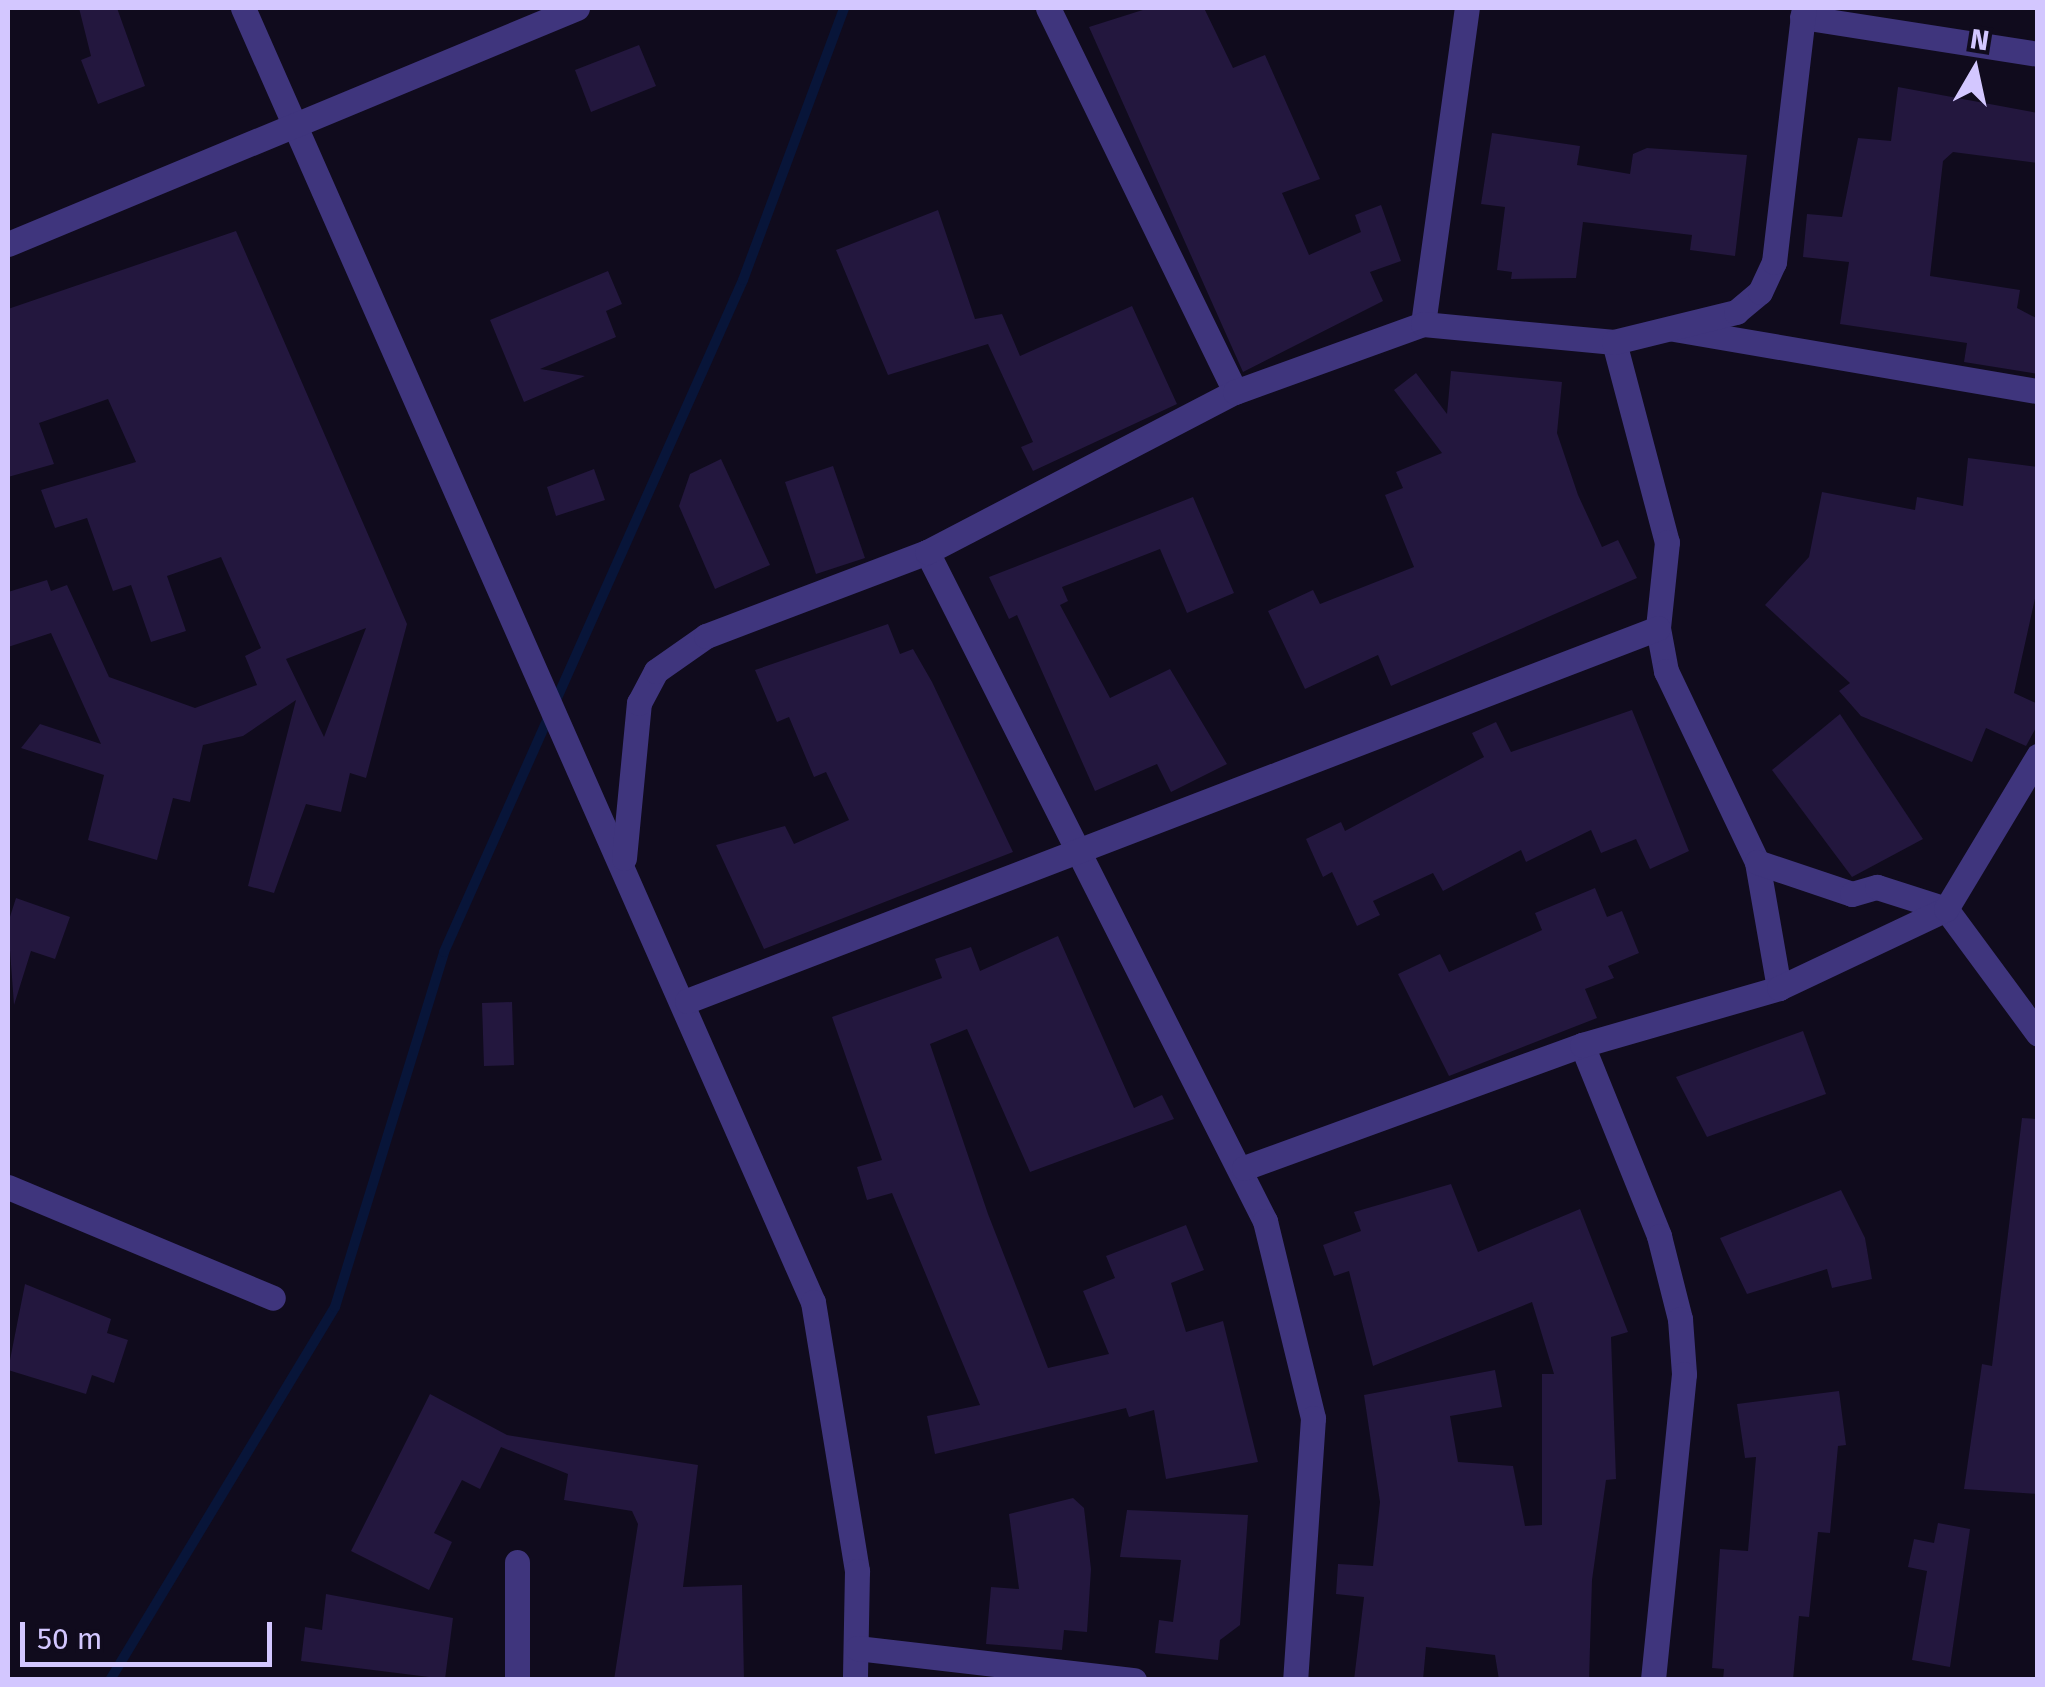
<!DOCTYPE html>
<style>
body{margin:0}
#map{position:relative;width:2045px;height:1687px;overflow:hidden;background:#100b1d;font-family:"Fira Sans",sans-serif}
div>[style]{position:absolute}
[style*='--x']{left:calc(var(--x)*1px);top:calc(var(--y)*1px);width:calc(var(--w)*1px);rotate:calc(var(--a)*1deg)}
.stream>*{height:10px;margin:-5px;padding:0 5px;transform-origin:5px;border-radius:5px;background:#081539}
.building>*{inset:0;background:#23173e}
.street>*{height:25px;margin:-12.5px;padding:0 12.5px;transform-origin:12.5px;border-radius:12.5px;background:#3f357d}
span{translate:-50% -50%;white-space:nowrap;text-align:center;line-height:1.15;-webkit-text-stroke:8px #100b1d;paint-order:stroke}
.frame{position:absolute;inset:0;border:10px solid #d3c7ff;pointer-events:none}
.north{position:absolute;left:1925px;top:20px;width:100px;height:100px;-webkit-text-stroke:8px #100b1d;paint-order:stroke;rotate:9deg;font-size:28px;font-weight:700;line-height:40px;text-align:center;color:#d3c7ff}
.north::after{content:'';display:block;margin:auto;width:35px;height:45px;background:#d3c7ff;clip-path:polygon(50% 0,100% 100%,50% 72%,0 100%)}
.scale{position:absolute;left:20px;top:1622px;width:252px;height:45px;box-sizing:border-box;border:5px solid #d3c7ff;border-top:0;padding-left:12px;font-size:30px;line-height:35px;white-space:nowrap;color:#d3c7ff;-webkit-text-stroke:8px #100b1d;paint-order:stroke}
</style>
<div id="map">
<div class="stream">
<i style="--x:110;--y:1680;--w:436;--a:-58.9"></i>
<i style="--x:335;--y:1307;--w:371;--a:-72.9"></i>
<i style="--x:444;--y:952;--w:736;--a:-66.01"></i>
<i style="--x:743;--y:280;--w:290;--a:-69.6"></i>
</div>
<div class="building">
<i style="clip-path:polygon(79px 8px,117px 8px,145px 86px,98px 104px,81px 60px,91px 56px)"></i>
<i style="clip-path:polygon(1149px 8px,1204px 8px,1233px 68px,1265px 55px,1320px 179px,1282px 193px,1309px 255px,1361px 232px,1355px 215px,1381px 205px,1401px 261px,1370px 272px,1383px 301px,1243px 372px,1089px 27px)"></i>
<i style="clip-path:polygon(639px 45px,656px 86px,591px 112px,575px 70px)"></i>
<i style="clip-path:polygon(1898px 87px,2038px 113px,2038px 163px,1953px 152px,1943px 161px,1930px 276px,2020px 290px,2017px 308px,2038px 319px,2038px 374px,1964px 362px,1967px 343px,1840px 324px,1849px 262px,1803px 257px,1807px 214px,1842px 217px,1858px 138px,1891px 141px)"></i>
<i style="clip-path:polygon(1492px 133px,1580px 146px,1577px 165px,1630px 174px,1633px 154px,1647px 148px,1747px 155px,1735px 256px,1690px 250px,1692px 235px,1583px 222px,1576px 278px,1511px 279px,1512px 272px,1497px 270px,1505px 207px,1481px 204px)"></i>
<i style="clip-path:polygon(938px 210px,975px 319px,1002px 314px,1020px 356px,1132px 306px,1177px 404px,1033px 471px,1021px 447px,1033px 442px,988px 344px,888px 375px,836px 250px)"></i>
<i style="clip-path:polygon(evenodd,236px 231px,407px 624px,366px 778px,350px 773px,341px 812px,306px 804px,274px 893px,248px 886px,296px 700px,243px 736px,203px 745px,190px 802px,173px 798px,157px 860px,88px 840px,104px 775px,21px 748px,40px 724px,101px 744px,51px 633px,8px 647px,8px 592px,47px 580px,51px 591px,67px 585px,109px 677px,195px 708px,257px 685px,245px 656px,261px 648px,221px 557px,167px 576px,186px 631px,151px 642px,131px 585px,113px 591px,87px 518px,55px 528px,41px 490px,136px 462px,108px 399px,39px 423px,54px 464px,8px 477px,8px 309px,236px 231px,366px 628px,324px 737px,286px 659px,366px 628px)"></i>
<i style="clip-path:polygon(608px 271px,622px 304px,606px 311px,616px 337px,540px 369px,585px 376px,524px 402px,490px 320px)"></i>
<i style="clip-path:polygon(1451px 371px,1562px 382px,1557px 433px,1578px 495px,1602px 547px,1618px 540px,1637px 578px,1391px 686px,1378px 655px,1305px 689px,1268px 611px,1313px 590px,1320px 604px,1414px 567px,1385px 495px,1403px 488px,1396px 472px,1442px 453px,1394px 390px,1416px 373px,1447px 414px)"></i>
<i style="clip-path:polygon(1968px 458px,2038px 467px,2038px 585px,2014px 693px,2038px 704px,2038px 724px,2026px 746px,1986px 728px,1972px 762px,1861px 716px,1839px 691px,1850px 683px,1765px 605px,1809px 557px,1822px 492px,1915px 510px,1917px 497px,1963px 506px)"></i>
<i style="clip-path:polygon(721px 459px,770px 565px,715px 589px,679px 506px,690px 474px)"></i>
<i style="clip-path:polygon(833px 466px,865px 558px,816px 574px,785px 482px)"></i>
<i style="clip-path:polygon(594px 469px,605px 500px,556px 516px,547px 487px)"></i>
<i style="clip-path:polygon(1193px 497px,1234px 593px,1187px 613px,1160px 549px,1062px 587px,1068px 601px,1060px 605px,1110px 698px,1170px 669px,1227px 764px,1171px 792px,1157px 764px,1095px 791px,1017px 615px,1009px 619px,989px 577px)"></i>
<i style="clip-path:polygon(888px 624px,900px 654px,913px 649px,932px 682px,1013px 852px,764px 949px,716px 845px,785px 826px,794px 844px,849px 820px,826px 772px,814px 777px,789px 717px,777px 722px,755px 670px)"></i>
<i style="clip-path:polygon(1632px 710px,1689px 851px,1650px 869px,1636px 839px,1601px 853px,1591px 830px,1526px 862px,1521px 850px,1443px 891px,1433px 873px,1373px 901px,1380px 915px,1357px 926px,1332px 872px,1323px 877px,1306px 839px,1341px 822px,1345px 831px,1484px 757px,1472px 733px,1496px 722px,1511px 752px)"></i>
<i style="clip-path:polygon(1840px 714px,1923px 839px,1852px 877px,1772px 770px)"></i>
<i style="clip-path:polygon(1595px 888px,1607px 917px,1622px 911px,1639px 953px,1608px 966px,1614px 978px,1585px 989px,1597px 1018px,1449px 1076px,1398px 974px,1440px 954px,1449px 972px,1542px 930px,1535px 913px)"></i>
<i style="clip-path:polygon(16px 898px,70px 917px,55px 959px,31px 951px,14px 1005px,8px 923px)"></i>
<i style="clip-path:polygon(1058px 936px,1134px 1108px,1162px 1095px,1174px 1119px,1030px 1172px,967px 1029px,930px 1044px,988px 1214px,1048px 1368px,1109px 1354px,1083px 1291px,1115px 1278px,1106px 1256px,1186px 1225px,1204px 1270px,1171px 1283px,1186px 1332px,1223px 1321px,1258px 1462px,1166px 1479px,1154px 1410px,1129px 1417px,1126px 1408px,935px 1454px,927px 1416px,980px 1405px,892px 1193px,867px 1200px,857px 1167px,882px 1160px,832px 1017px,942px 978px,935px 959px,971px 947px,980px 971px)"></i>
<i style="clip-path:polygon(512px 1002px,514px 1065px,484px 1066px,482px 1003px)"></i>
<i style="clip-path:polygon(1803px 1031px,1826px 1094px,1707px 1137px,1676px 1077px)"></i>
<i style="clip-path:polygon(2022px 1118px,2038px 1119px,2038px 1494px,1964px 1489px,1982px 1364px,1992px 1366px)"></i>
<i style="clip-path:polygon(1451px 1184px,1478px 1252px,1580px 1209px,1628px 1332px,1611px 1337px,1616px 1479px,1606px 1480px,1592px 1580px,1589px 1680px,1499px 1680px,1495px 1655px,1426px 1647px,1423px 1680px,1354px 1680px,1364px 1597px,1336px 1594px,1338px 1564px,1373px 1566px,1380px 1502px,1364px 1395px,1495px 1370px,1502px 1407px,1450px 1416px,1458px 1462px,1513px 1466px,1525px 1526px,1542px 1525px,1542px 1374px,1554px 1374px,1532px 1302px,1373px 1366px,1349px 1271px,1334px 1276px,1323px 1245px,1361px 1231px,1354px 1212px)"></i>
<i style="clip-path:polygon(1841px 1190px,1865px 1238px,1872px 1279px,1832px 1288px,1827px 1269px,1747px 1294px,1720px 1238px)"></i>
<i style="clip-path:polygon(25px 1284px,111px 1319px,107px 1333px,128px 1340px,114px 1383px,92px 1375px,86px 1394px,8px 1370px)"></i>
<i style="clip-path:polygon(1839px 1391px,1846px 1445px,1838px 1446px,1830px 1533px,1818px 1532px,1809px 1617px,1799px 1616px,1793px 1680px,1723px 1680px,1724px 1669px,1712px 1668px,1720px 1549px,1748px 1551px,1756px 1457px,1745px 1458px,1737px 1404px)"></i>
<i style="clip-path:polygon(430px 1394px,507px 1435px,698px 1465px,683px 1587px,742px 1585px,744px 1680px,614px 1680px,638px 1524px,632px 1511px,564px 1500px,568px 1474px,501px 1447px,480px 1489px,462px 1480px,434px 1533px,452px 1542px,429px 1590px,351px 1551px)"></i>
<i style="clip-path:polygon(1073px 1498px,1084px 1508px,1091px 1569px,1087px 1632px,1064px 1630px,1062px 1650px,986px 1644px,991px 1587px,1019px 1589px,1009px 1514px)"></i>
<i style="clip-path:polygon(1127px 1510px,1248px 1515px,1240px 1625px,1220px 1640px,1218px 1660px,1155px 1653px,1159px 1620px,1173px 1622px,1181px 1560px,1120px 1557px)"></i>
<i style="clip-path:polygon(1938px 1523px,1970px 1529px,1950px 1667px,1912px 1660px,1927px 1571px,1908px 1567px,1914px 1539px,1934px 1543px)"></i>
<i style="clip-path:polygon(326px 1594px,453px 1618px,445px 1679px,301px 1661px,305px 1627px,322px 1630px)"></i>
</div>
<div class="street">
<i style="--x:243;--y:8;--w:1414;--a:66.23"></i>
<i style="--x:813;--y:1302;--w:273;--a:80.7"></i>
<i style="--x:857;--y:1571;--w:109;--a:91.1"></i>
<i style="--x:1048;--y:8;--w:427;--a:64"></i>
<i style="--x:1802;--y:17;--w:239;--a:8.9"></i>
<i style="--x:8;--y:244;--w:616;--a:-22.53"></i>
<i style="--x:1423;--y:324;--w:319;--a:-82.1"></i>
<i style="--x:1674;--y:329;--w:369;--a:9.7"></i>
<i style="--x:1614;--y:342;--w:207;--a:75.2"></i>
<i style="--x:1667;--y:542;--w:86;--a:96"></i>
<i style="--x:1658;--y:628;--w:44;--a:79.5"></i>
<i style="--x:1666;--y:671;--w:212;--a:64.5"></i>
<i style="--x:1757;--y:862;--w:128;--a:80.1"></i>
<i style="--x:927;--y:552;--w:750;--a:63.2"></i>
<i style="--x:1265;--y:1221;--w:203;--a:76.3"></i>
<i style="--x:1313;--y:1418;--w:263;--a:93.9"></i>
<i style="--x:624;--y:858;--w:156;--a:-84.5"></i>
<i style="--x:639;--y:703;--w:36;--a:-62"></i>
<i style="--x:656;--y:671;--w:61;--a:-35"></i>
<i style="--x:706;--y:636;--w:236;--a:-20.8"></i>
<i style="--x:927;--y:552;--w:347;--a:-27.5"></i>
<i style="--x:1235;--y:392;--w:200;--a:-19.9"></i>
<i style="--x:1423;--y:324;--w:192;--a:5.4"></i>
<i style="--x:1614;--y:342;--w:126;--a:-13.8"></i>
<i style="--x:1736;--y:312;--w:31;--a:-40"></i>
<i style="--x:1760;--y:292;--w:33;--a:-65"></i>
<i style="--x:1774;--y:262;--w:256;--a:-83.3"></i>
<i style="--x:1757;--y:862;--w:100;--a:18.6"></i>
<i style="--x:1852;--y:894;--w:26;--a:-16"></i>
<i style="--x:1877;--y:887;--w:72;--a:17.7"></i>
<i style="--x:1946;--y:909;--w:155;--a:53.6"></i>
<i style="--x:687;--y:1001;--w:1040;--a:-21.01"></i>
<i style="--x:1582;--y:1045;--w:206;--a:68"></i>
<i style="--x:1659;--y:1236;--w:86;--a:75.8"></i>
<i style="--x:1680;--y:1319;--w:55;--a:85.8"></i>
<i style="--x:1684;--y:1374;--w:308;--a:95.8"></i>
<i style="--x:1244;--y:1168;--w:360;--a:-20"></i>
<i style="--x:1582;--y:1045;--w:205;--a:-16.1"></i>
<i style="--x:1779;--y:988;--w:185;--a:-25.3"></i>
<i style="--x:1946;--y:909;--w:179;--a:-59"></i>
<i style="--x:8;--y:1187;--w:287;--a:22.7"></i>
<i style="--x:517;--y:1562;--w:118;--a:90"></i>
<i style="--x:857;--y:1648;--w:279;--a:6.6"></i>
</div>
<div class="frame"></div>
<div class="north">N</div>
<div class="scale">50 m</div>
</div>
